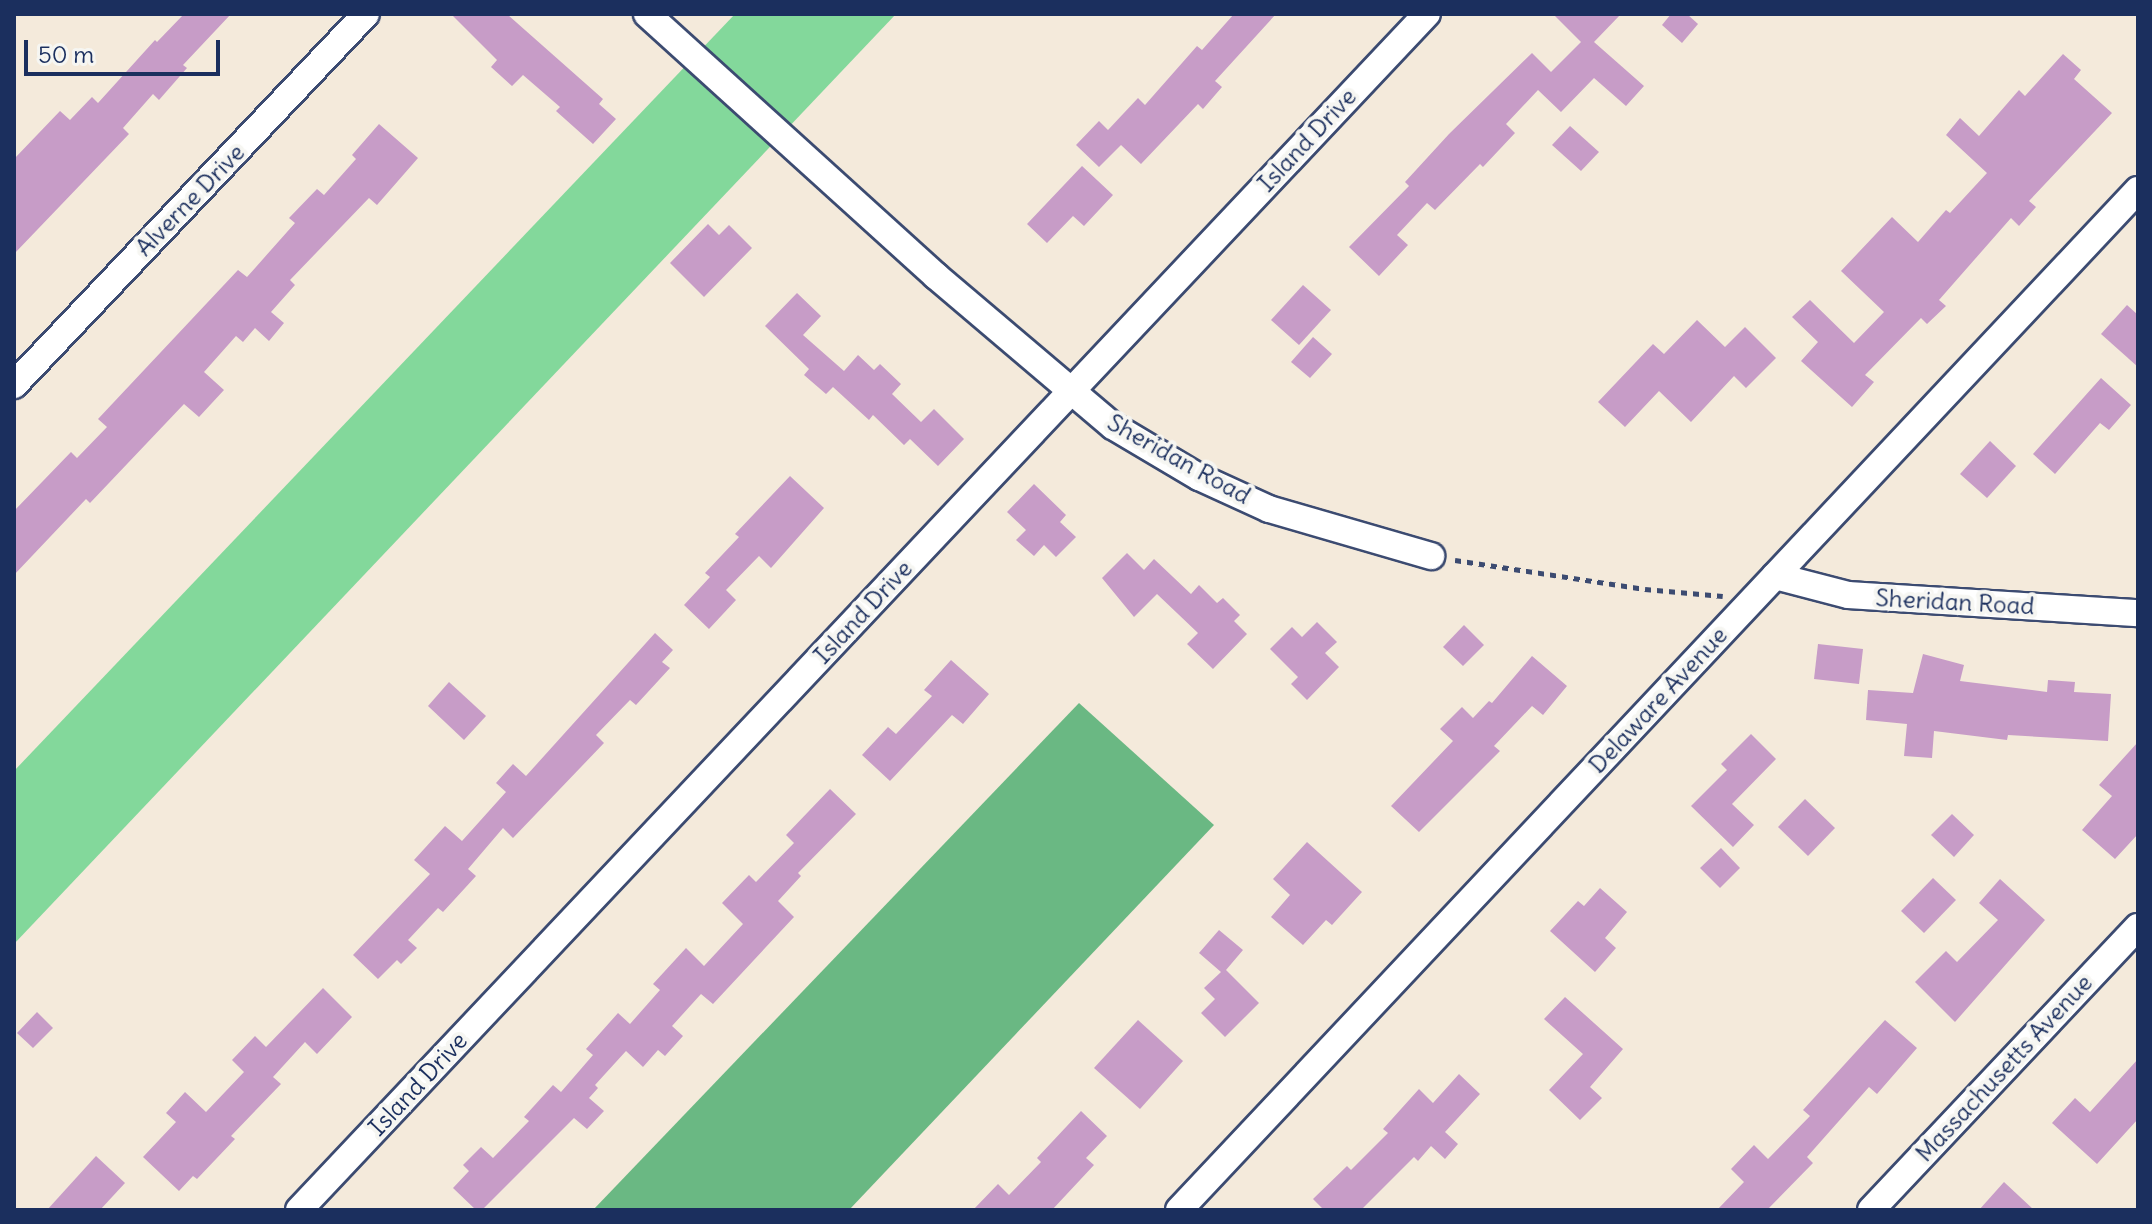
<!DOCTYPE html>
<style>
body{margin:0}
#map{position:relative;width:2152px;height:1224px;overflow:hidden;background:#f4eadb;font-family:Delius,sans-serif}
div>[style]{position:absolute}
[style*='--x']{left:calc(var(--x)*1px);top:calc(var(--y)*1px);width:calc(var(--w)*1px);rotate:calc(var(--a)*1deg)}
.green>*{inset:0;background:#83d89b}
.forest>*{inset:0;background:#6ab883}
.building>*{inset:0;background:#c79cc7}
.path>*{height:5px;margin-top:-2.5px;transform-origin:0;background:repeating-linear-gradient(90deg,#3c4b71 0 6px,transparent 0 12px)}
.roads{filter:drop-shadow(2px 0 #3c4b71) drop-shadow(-2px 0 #3c4b71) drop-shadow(0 2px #3c4b71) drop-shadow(0 -2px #3c4b71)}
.minor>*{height:26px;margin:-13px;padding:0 13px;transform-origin:13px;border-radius:13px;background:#fff}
span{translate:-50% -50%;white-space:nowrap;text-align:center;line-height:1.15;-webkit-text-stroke:8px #f6f6f2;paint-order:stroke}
.street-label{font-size:24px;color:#1b2f5e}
.frame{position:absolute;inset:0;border:16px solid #1b2f5e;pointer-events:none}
.scale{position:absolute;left:24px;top:40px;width:196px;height:36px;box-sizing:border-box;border:4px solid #1b2f5e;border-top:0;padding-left:10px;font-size:24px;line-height:28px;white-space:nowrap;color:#1b2f5e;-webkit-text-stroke:6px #f6f6f2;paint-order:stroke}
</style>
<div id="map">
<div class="green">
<i style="clip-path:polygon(735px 14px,896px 14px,14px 944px,14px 771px)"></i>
</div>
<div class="forest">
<i style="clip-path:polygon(1079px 703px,1214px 825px,849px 1210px,593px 1210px)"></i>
</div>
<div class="building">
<i style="clip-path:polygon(184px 14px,231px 14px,183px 65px,187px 68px,159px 100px,153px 94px,123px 128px,129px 134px,14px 254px,14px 159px,60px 111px,70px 120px,92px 97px,98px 103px,155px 40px,157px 42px)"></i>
<i style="clip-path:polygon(451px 14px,507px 14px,603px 99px,599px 104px,616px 119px,593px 144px,556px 111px,560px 107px,523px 75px,512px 86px,491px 67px,497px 60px)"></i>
<i style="clip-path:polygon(1234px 14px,1276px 14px,1215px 81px,1222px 87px,1203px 109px,1198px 104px,1141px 164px,1121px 145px,1099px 167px,1076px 145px,1099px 121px,1108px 130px,1138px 98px,1145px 105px,1197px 46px,1202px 50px)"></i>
<i style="clip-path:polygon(1553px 14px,1621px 14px,1594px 42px,1644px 86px,1626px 106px,1594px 78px,1561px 112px,1538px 90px,1506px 124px,1515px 133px,1483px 167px,1480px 164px,1435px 210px,1427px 203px,1397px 235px,1408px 245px,1379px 276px,1349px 247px,1409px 186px,1405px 182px,1449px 134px,1532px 53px,1551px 72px,1581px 42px)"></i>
<i style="clip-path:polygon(1671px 14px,1687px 14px,1698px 24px,1682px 43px,1662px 25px)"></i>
<i style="clip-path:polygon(2063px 54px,2081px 70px,2074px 79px,2112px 113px,2029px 201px,2036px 207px,2019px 226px,2011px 218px,1939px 300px,1946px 306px,1927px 324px,1921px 318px,1865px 375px,1874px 382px,1852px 407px,1801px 361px,1818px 342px,1792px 317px,1810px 300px,1854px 343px,1884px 312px,1841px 271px,1892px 217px,1918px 242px,1946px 210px,1950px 213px,1987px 173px,1946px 135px,1960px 118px,1979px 136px,2019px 90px,2025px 96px)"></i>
<i style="clip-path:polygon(379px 124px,418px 158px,377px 205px,369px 198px,290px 280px,295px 285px,271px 312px,284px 323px,269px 341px,255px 328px,243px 342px,236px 336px,204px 372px,224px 390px,199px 417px,184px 404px,90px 503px,86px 499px,14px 575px,14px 511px,71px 452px,77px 458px,107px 427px,98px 419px,238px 270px,247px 277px,295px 223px,289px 218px,317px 189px,324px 195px,356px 159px,352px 155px)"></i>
<i style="clip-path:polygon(1570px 126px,1599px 152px,1581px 171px,1552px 145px)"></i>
<i style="clip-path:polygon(1082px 166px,1113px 195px,1084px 226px,1073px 216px,1047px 243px,1027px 224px)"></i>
<i style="clip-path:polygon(708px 224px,719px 235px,729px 225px,752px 248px,704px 297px,670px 263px)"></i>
<i style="clip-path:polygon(1303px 285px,1331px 310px,1299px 345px,1271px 320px)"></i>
<i style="clip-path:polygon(797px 293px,821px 316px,803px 335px,844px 371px,858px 355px,874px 370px,880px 364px,901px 384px,892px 394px,921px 422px,934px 409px,964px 439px,938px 466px,910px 439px,904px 445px,873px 415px,869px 420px,833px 387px,826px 394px,804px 375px,809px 369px,765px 326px)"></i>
<i style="clip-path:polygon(2127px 305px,2138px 315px,2138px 367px,2101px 334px)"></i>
<i style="clip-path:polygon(1697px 320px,1725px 347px,1745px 327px,1776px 358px,1746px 388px,1734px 376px,1691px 422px,1659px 391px,1625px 427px,1598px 402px,1653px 344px,1664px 354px)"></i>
<i style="clip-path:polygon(1313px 337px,1332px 354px,1310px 378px,1291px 362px)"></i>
<i style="clip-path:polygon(2101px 378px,2131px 405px,2109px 430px,2100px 423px,2055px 474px,2033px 454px)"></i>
<i style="clip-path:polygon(1990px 441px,2016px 466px,1987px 498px,1960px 474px)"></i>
<i style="clip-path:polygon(790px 476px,824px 508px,771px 568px,759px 556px,726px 590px,736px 600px,709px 629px,684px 605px,710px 577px,705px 573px,739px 537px,735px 534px)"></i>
<i style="clip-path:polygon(1034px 484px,1066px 515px,1060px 522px,1076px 537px,1056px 557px,1044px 545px,1034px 556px,1016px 540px,1026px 530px,1007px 512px)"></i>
<i style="clip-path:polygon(1127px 553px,1144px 570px,1154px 559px,1191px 594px,1199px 585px,1217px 603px,1223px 598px,1240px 615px,1234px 621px,1247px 634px,1213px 669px,1187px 644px,1198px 633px,1157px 594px,1134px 617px,1102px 578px)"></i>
<i style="clip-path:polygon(1317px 622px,1337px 642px,1325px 653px,1339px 667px,1307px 700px,1291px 684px,1298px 677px,1270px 649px,1292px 627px,1302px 637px)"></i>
<i style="clip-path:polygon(1464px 625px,1484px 645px,1463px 666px,1443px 647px)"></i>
<i style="clip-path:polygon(655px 633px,673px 650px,662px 662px,670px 668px,636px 705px,630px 700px,596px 735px,604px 743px,513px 838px,503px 828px,468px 869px,476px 876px,443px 912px,438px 908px,408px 940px,417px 948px,401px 964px,397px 960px,378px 979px,353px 955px,430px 874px,414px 860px,445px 826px,462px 841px,506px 792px,496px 783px,513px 764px,526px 776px)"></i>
<i style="clip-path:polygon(1818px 644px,1863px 649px,1859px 684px,1814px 679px)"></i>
<i style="clip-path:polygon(1923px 654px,1964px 665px,1960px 681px,2047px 692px,2048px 680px,2075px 682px,2074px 692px,2111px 694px,2108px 741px,2008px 735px,2007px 740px,1934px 731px,1932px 758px,1904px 756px,1907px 724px,1866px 720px,1868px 690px,1913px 693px)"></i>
<i style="clip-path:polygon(1532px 656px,1567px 686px,1543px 715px,1532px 706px,1494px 746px,1500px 751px,1419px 832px,1391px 806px,1453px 741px,1440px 729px,1462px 707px,1473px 718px,1489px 701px,1492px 703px)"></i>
<i style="clip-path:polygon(951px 660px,989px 694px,963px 724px,952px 715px,890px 781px,862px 755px,888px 727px,896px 734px,932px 696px,924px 690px)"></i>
<i style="clip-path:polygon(449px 682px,486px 716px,464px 740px,428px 706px)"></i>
<i style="clip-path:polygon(1751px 734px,1776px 759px,1732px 804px,1754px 825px,1733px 847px,1691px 806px,1727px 770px,1721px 764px)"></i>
<i style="clip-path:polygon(2138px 742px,2138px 834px,2115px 859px,2082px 830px,2112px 796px,2099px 785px)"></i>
<i style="clip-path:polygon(830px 789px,856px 814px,798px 873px,801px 876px,778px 901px,794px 917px,713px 1004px,701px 994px,672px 1026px,683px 1036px,665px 1056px,658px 1050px,643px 1067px,626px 1051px,595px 1085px,598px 1088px,589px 1098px,604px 1111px,587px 1129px,574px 1118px,482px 1210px,476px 1210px,453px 1188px,469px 1171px,463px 1165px,481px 1147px,493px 1158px,529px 1121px,524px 1117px,553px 1085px,561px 1092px,593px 1055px,586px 1049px,618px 1013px,630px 1024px,660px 990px,653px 984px,686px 948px,704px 966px,743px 924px,722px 903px,749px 875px,756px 882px,794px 843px,786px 835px)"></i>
<i style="clip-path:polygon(1805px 799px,1835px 828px,1808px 856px,1778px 827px)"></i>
<i style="clip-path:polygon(1952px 814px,1974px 835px,1954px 857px,1931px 835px)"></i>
<i style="clip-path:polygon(1307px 842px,1362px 892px,1332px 925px,1326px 920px,1303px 945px,1271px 917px,1290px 895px,1273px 879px)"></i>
<i style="clip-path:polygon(1721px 848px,1740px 868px,1720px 888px,1700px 868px)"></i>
<i style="clip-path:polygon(1933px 878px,1956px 900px,1924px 933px,1901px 911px)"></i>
<i style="clip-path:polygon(2000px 879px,2045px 920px,1955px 1022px,1915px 982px,1946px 951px,1957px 962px,1998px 920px,1979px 903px)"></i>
<i style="clip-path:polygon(1600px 888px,1627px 912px,1605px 938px,1616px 948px,1595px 972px,1550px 931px,1578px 901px,1584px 906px)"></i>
<i style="clip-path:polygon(1219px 930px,1243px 950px,1226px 970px,1259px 1003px,1225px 1037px,1201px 1013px,1215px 999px,1204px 988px,1221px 972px,1199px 953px)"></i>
<i style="clip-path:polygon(323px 988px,352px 1017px,317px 1054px,305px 1042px,273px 1077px,281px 1084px,231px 1136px,235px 1139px,197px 1179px,193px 1176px,179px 1191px,143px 1157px,176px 1122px,166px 1113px,185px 1092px,206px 1112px,244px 1072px,232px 1060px,255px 1036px,266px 1047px)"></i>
<i style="clip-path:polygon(1565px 997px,1623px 1049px,1590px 1087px,1602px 1098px,1580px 1120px,1549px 1090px,1583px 1054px,1544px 1019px)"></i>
<i style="clip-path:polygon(37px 1012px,53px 1028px,33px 1048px,17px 1033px)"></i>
<i style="clip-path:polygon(1138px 1020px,1183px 1061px,1140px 1109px,1094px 1068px)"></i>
<i style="clip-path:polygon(1885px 1020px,1917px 1048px,1877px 1094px,1869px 1087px,1807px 1157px,1813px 1163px,1767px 1210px,1717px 1210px,1744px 1182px,1731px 1169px,1754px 1145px,1768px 1159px,1810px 1116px,1803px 1110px)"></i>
<i style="clip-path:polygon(2138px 1059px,2138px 1119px,2097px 1164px,2052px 1123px,2075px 1098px,2090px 1112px)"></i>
<i style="clip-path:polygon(1459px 1074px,1480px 1094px,1445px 1132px,1458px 1144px,1445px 1159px,1431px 1146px,1418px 1161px,1414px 1157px,1361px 1210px,1324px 1210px,1313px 1199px,1347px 1166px,1351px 1170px,1388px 1133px,1383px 1129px,1419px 1089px,1433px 1103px)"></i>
<i style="clip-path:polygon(1081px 1111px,1107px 1136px,1086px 1158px,1094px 1165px,1052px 1210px,973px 1210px,998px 1184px,1009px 1195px,1041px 1162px,1037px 1158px)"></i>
<i style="clip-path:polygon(96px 1156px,125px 1183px,100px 1210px,47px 1210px)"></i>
<i style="clip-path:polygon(2004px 1182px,2034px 1210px,1979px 1210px)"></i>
</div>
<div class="path">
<i style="--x:1455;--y:560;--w:192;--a:8.7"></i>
<i style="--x:1645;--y:589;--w:78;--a:5.1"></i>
</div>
<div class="roads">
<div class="minor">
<i style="--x:647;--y:14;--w:390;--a:42.2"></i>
<i style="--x:936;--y:276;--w:232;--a:40.3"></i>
<i style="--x:1113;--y:426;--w:100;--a:30.7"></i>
<i style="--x:1199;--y:477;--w:77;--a:24.6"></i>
<i style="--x:1269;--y:509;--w:169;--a:16.2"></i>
<i style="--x:14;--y:385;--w:511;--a:-46.51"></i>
<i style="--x:1775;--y:576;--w:75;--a:14.6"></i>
<i style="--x:1848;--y:595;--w:291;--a:3.6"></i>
<i style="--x:299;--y:1210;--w:1644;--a:-46.68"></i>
<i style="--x:1179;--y:1210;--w:1400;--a:-46.77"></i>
<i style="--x:1871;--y:1210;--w:389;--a:-46.7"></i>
</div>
</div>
<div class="street-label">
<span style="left:1307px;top:140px;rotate:-47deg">Island Drive</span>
<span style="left:190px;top:200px;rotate:-46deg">Alverne Drive</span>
<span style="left:1179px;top:459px;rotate:29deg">Sheridan Road</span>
<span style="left:1955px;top:602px;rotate:3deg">Sheridan Road</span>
<span style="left:863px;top:612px;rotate:-47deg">Island Drive</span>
<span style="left:1658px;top:700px;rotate:-47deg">Delaware Avenue</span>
<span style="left:2004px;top:1068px;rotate:-47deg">Massachusetts Avenue</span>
<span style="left:418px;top:1084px;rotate:-47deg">Island Drive</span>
</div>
<div class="frame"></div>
<div class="scale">50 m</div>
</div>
